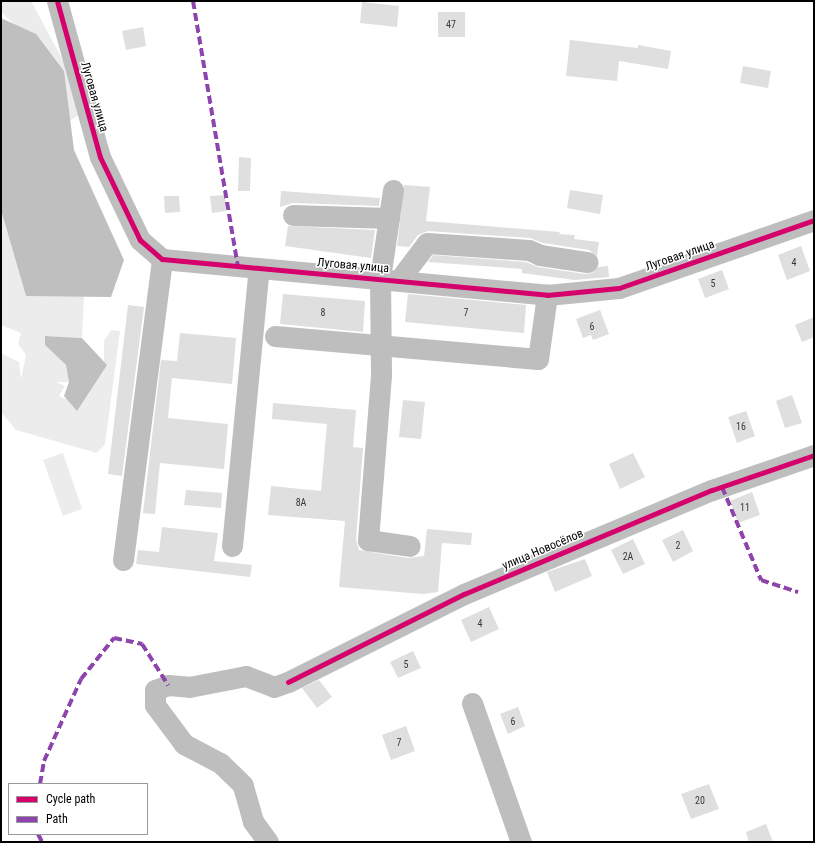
<!DOCTYPE html>
<meta charset="utf-8">
<style>
body{margin:0}
#map{position:relative;width:815px;height:843px;overflow:hidden;background:#fff;font-family:"Roboto Condensed",sans-serif}
div>[style]{position:absolute}
[style*='--x']{left:calc(var(--x)*1px);top:calc(var(--y)*1px);width:calc(var(--w)*1px);rotate:calc(var(--a)*1deg)}
.green>*{inset:0;background:#ececec}
.water>*{inset:0;background:#bfbfbf}
.building>*{inset:0;background:#dfdfdf}
.minor>*{height:21px;margin:-10.5px;padding:0 10.5px;transform-origin:10.5px;border-radius:10.5px;background:#bebebe}
.quiet>*{height:4px;margin-top:-2px;transform-origin:0;background:repeating-linear-gradient(90deg,#8e44ad 0 8px,transparent 0 12px)}
.cycleway>*{height:5px;margin:-2.5px;padding:0 2.5px;transform-origin:2.5px;border-radius:2.5px;background:#d6006c}
span{translate:-50% -50%;white-space:nowrap;text-align:center;line-height:1.15;-webkit-text-stroke:3px #fff;paint-order:stroke}
.number-label{font-size:10px;color:#383838}
.number-label span{-webkit-text-stroke-width:0}
.street-label{font-size:12px;color:#000}
.frame{position:absolute;inset:0;border:2px solid #000;pointer-events:none}
.legend{position:absolute;left:8px;top:783px;width:140px;height:52px;box-sizing:border-box;background:#fff;border:1px solid #999;margin:0;padding:5px 7px;list-style:none;font-size:12px;color:#000}
.legend li{display:flex;align-items:center;gap:8px;height:20px}
.legend b{width:20px;border:1px solid #999}
</style>
<div id="map">
<div class="green">
<i style="clip-path:polygon(1px 1px,31px 1px,71px 75px,79px 115px,63px 125px,41px 50px,1px 12px)"></i>
<i style="clip-path:polygon(1px 210px,26px 296px,84px 296px,82px 338px,45px 336px,45px 345px,66px 365px,69px 382px,56px 382px,65px 386px,59px 396px,73px 402px,104px 369px,104px 341px,111px 330px,120px 331px,105px 444px,97px 453px,16px 430px,1px 412px,1px 353px,19px 362px,21px 379px,26px 355px,18px 344px,21px 333px,1px 325px)"></i>
<i style="clip-path:polygon(63px 453px,82px 509px,63px 516px,43px 460px)"></i>
</div>
<div class="water">
<i style="clip-path:polygon(1px 18px,36px 34px,64px 71px,74px 150px,124px 260px,111px 297px,26px 296px,1px 210px)"></i>
<i style="clip-path:polygon(45px 336px,82px 338px,107px 365px,77px 411px,64px 396px,69px 382px,66px 365px,45px 345px)"></i>
</div>
<div class="building">
<i style="clip-path:polygon(362px 2px,399px 6px,397px 27px,360px 23px)"></i>
<i style="clip-path:polygon(438px 12px,465px 12px,465px 37px,438px 37px)"></i>
<i style="clip-path:polygon(143px 27px,146px 46px,126px 50px,122px 31px)"></i>
<i style="clip-path:polygon(570px 40px,638px 48px,638px 45px,671px 51px,668px 69px,619px 61px,617px 81px,566px 76px)"></i>
<i style="clip-path:polygon(743px 66px,771px 71px,768px 88px,740px 83px)"></i>
<i style="clip-path:polygon(239px 157px,251px 158px,250px 191px,238px 191px)"></i>
<i style="clip-path:polygon(404px 185px,430px 187px,426px 221px,560px 232px,559px 234px,575px 235px,574px 239px,599px 242px,597px 256px,589px 250px,543px 243px,530px 238px,428px 231px,418px 235px,409px 247px,397px 246px)"></i>
<i style="clip-path:polygon(570px 190px,603px 195px,600px 214px,567px 208px)"></i>
<i style="clip-path:polygon(281px 191px,380px 198px,379px 206px,293px 203px,280px 207px)"></i>
<i style="clip-path:polygon(225px 195px,226px 211px,212px 213px,210px 196px)"></i>
<i style="clip-path:polygon(164px 196px,179px 196px,180px 212px,165px 213px)"></i>
<i style="clip-path:polygon(288px 226px,375px 230px,371px 258px,285px 246px)"></i>
<i style="clip-path:polygon(801px 246px,810px 271px,787px 280px,778px 255px)"></i>
<i style="clip-path:polygon(433px 255px,526px 262px,538px 267px,585px 274px,592px 273px,598px 267px,608px 266px,609px 277px,575px 280px,522px 273px,522px 269px,428px 262px)"></i>
<i style="clip-path:polygon(722px 270px,729px 289px,705px 298px,698px 279px)"></i>
<i style="clip-path:polygon(283px 294px,365px 301px,363px 332px,280px 324px)"></i>
<i style="clip-path:polygon(408px 294px,526px 305px,524px 333px,405px 322px)"></i>
<i style="clip-path:polygon(128px 305px,144px 307px,122px 476px,108px 474px)"></i>
<i style="clip-path:polygon(600px 310px,609px 334px,593px 340px,591px 335px,583px 338px,576px 319px)"></i>
<i style="clip-path:polygon(814px 317px,814px 337px,802px 342px,795px 325px)"></i>
<i style="clip-path:polygon(180px 333px,236px 338px,232px 384px,172px 378px,168px 418px,228px 424px,224px 469px,160px 463px,155px 514px,143px 513px,161px 360px,177px 361px)"></i>
<i style="clip-path:polygon(792px 395px,802px 423px,785px 428px,776px 401px)"></i>
<i style="clip-path:polygon(403px 400px,425px 402px,421px 439px,399px 437px)"></i>
<i style="clip-path:polygon(273px 403px,356px 410px,353px 447px,363px 448px,356px 539px,359px 550px,408px 558px,424px 556px,427px 529px,472px 533px,471px 545px,442px 543px,438px 592px,423px 594px,339px 587px,345px 521px,268px 515px,271px 486px,321px 491px,327px 424px,272px 419px)"></i>
<i style="clip-path:polygon(746px 411px,755px 436px,737px 443px,728px 417px)"></i>
<i style="clip-path:polygon(633px 453px,645px 477px,620px 489px,609px 464px)"></i>
<i style="clip-path:polygon(186px 490px,222px 493px,221px 508px,184px 505px)"></i>
<i style="clip-path:polygon(752px 492px,760px 515px,738px 523px,730px 501px)"></i>
<i style="clip-path:polygon(162px 527px,218px 533px,214px 561px,252px 565px,250px 577px,136px 564px,138px 550px,159px 552px)"></i>
<i style="clip-path:polygon(683px 530px,693px 551px,673px 562px,662px 540px)"></i>
<i style="clip-path:polygon(633px 539px,645px 564px,623px 574px,611px 550px)"></i>
<i style="clip-path:polygon(585px 559px,592px 576px,555px 592px,547px 572px)"></i>
<i style="clip-path:polygon(489px 607px,499px 629px,471px 642px,461px 620px)"></i>
<i style="clip-path:polygon(413px 651px,421px 668px,398px 678px,390px 662px)"></i>
<i style="clip-path:polygon(319px 680px,332px 697px,317px 708px,302px 688px)"></i>
<i style="clip-path:polygon(518px 707px,525px 726px,508px 734px,500px 714px)"></i>
<i style="clip-path:polygon(406px 726px,415px 751px,391px 760px,382px 735px)"></i>
<i style="clip-path:polygon(709px 784px,719px 809px,691px 819px,681px 794px)"></i>
<i style="clip-path:polygon(766px 824px,773px 842px,749px 842px,746px 832px)"></i>
</div>
<div class="minor">
<i style="--x:57;--y:1;--w:162;--a:74.6"></i>
<i style="--x:100;--y:157;--w:92;--a:64.3"></i>
<i style="--x:140;--y:240;--w:29;--a:41"></i>
<i style="--x:162;--y:259;--w:387;--a:5.3"></i>
<i style="--x:547;--y:295;--w:72;--a:-5.6"></i>
<i style="--x:619;--y:288;--w:207;--a:-19.2"></i>
<i style="--x:393;--y:190;--w:89;--a:98.4"></i>
<i style="--x:380;--y:278;--w:97;--a:89.4"></i>
<i style="--x:381;--y:375;--w:166;--a:94.5"></i>
<i style="--x:368;--y:540;--w:42;--a:8.1"></i>
<i style="--x:293;--y:215;--w:96;--a:1.8"></i>
<i style="--x:399;--y:280;--w:46;--a:-52.9"></i>
<i style="--x:427;--y:243;--w:102;--a:3.9"></i>
<i style="--x:529;--y:250;--w:12;--a:24"></i>
<i style="--x:540;--y:255;--w:48;--a:8.5"></i>
<i style="--x:275;--y:336;--w:264;--a:5"></i>
<i style="--x:538;--y:359;--w:65;--a:-82"></i>
<i style="--x:232;--y:546;--w:279;--a:-84.5"></i>
<i style="--x:123;--y:560;--w:304;--a:-82.6"></i>
<i style="--x:472;--y:703;--w:147;--a:70.6"></i>
<i style="--x:268;--y:842;--w:26;--a:-126"></i>
<i style="--x:253;--y:821;--w:37;--a:-106"></i>
<i style="--x:243;--y:785;--w:32;--a:-136"></i>
<i style="--x:220;--y:763;--w:41;--a:-152.2"></i>
<i style="--x:184;--y:744;--w:49;--a:-126.6"></i>
<i style="--x:155;--y:705;--w:15;--a:-90"></i>
<i style="--x:155;--y:690;--w:14;--a:-21"></i>
<i style="--x:168;--y:685;--w:21;--a:5"></i>
<i style="--x:189;--y:687;--w:58;--a:-10.9"></i>
<i style="--x:246;--y:676;--w:30;--a:21"></i>
<i style="--x:274;--y:687;--w:15;--a:-20"></i>
<i style="--x:288;--y:682;--w:197;--a:-26.6"></i>
<i style="--x:464;--y:594;--w:269;--a:-22.8"></i>
<i style="--x:712;--y:490;--w:108;--a:-18.9"></i>
</div>
<div class="quiet">
<i style="--x:193;--y:1;--w:269;--a:80.4"></i>
<i style="--x:722;--y:487;--w:101;--a:67.2"></i>
<i style="--x:761;--y:580;--w:39;--a:18"></i>
<i style="--x:40;--y:784;--w:23;--a:-80"></i>
<i style="--x:44;--y:761;--w:90;--a:-65.7"></i>
<i style="--x:81;--y:679;--w:53;--a:-51.2"></i>
<i style="--x:114;--y:638;--w:29;--a:12"></i>
<i style="--x:142;--y:644;--w:49;--a:57.6"></i>
<i style="--x:38;--y:834;--w:9;--a:63"></i>
</div>
<div class="cycleway">
<i style="--x:57;--y:1;--w:162;--a:74.6"></i>
<i style="--x:100;--y:157;--w:92;--a:64.3"></i>
<i style="--x:140;--y:240;--w:29;--a:41"></i>
<i style="--x:162;--y:259;--w:387;--a:5.3"></i>
<i style="--x:547;--y:295;--w:72;--a:-5.6"></i>
<i style="--x:619;--y:288;--w:207;--a:-19.2"></i>
<i style="--x:288;--y:682;--w:197;--a:-26.6"></i>
<i style="--x:464;--y:594;--w:269;--a:-22.8"></i>
<i style="--x:712;--y:490;--w:108;--a:-18.9"></i>
</div>
<div class="number-label">
<span style="left:451px;top:25px">47</span>
<span style="left:794px;top:263px">4</span>
<span style="left:713px;top:284px">5</span>
<span style="left:323px;top:313px">8</span>
<span style="left:466px;top:313px">7</span>
<span style="left:592px;top:327px">6</span>
<span style="left:741px;top:427px">16</span>
<span style="left:301px;top:503px">8А</span>
<span style="left:745px;top:508px">11</span>
<span style="left:678px;top:546px">2</span>
<span style="left:628px;top:557px">2А</span>
<span style="left:480px;top:624px">4</span>
<span style="left:406px;top:665px">5</span>
<span style="left:513px;top:722px">6</span>
<span style="left:399px;top:743px">7</span>
<span style="left:700px;top:801px">20</span>
</div>
<div class="street-label">
<span style="left:94px;top:97px;rotate:74deg">Луговая улица</span>
<span style="left:680px;top:256px;rotate:-19deg">Луговая улица</span>
<span style="left:353px;top:266px;rotate:5deg">Луговая улица</span>
<span style="left:543px;top:550px;rotate:-23deg">улица Новосёлов</span>
</div>
<div class="frame"></div>
<ul class="legend">
<li><b style="height:5px;background:#d6006c"></b>Cycle path</li>
<li><b style="height:5px;background:#8e44ad"></b>Path</li>
</ul>
</div>
